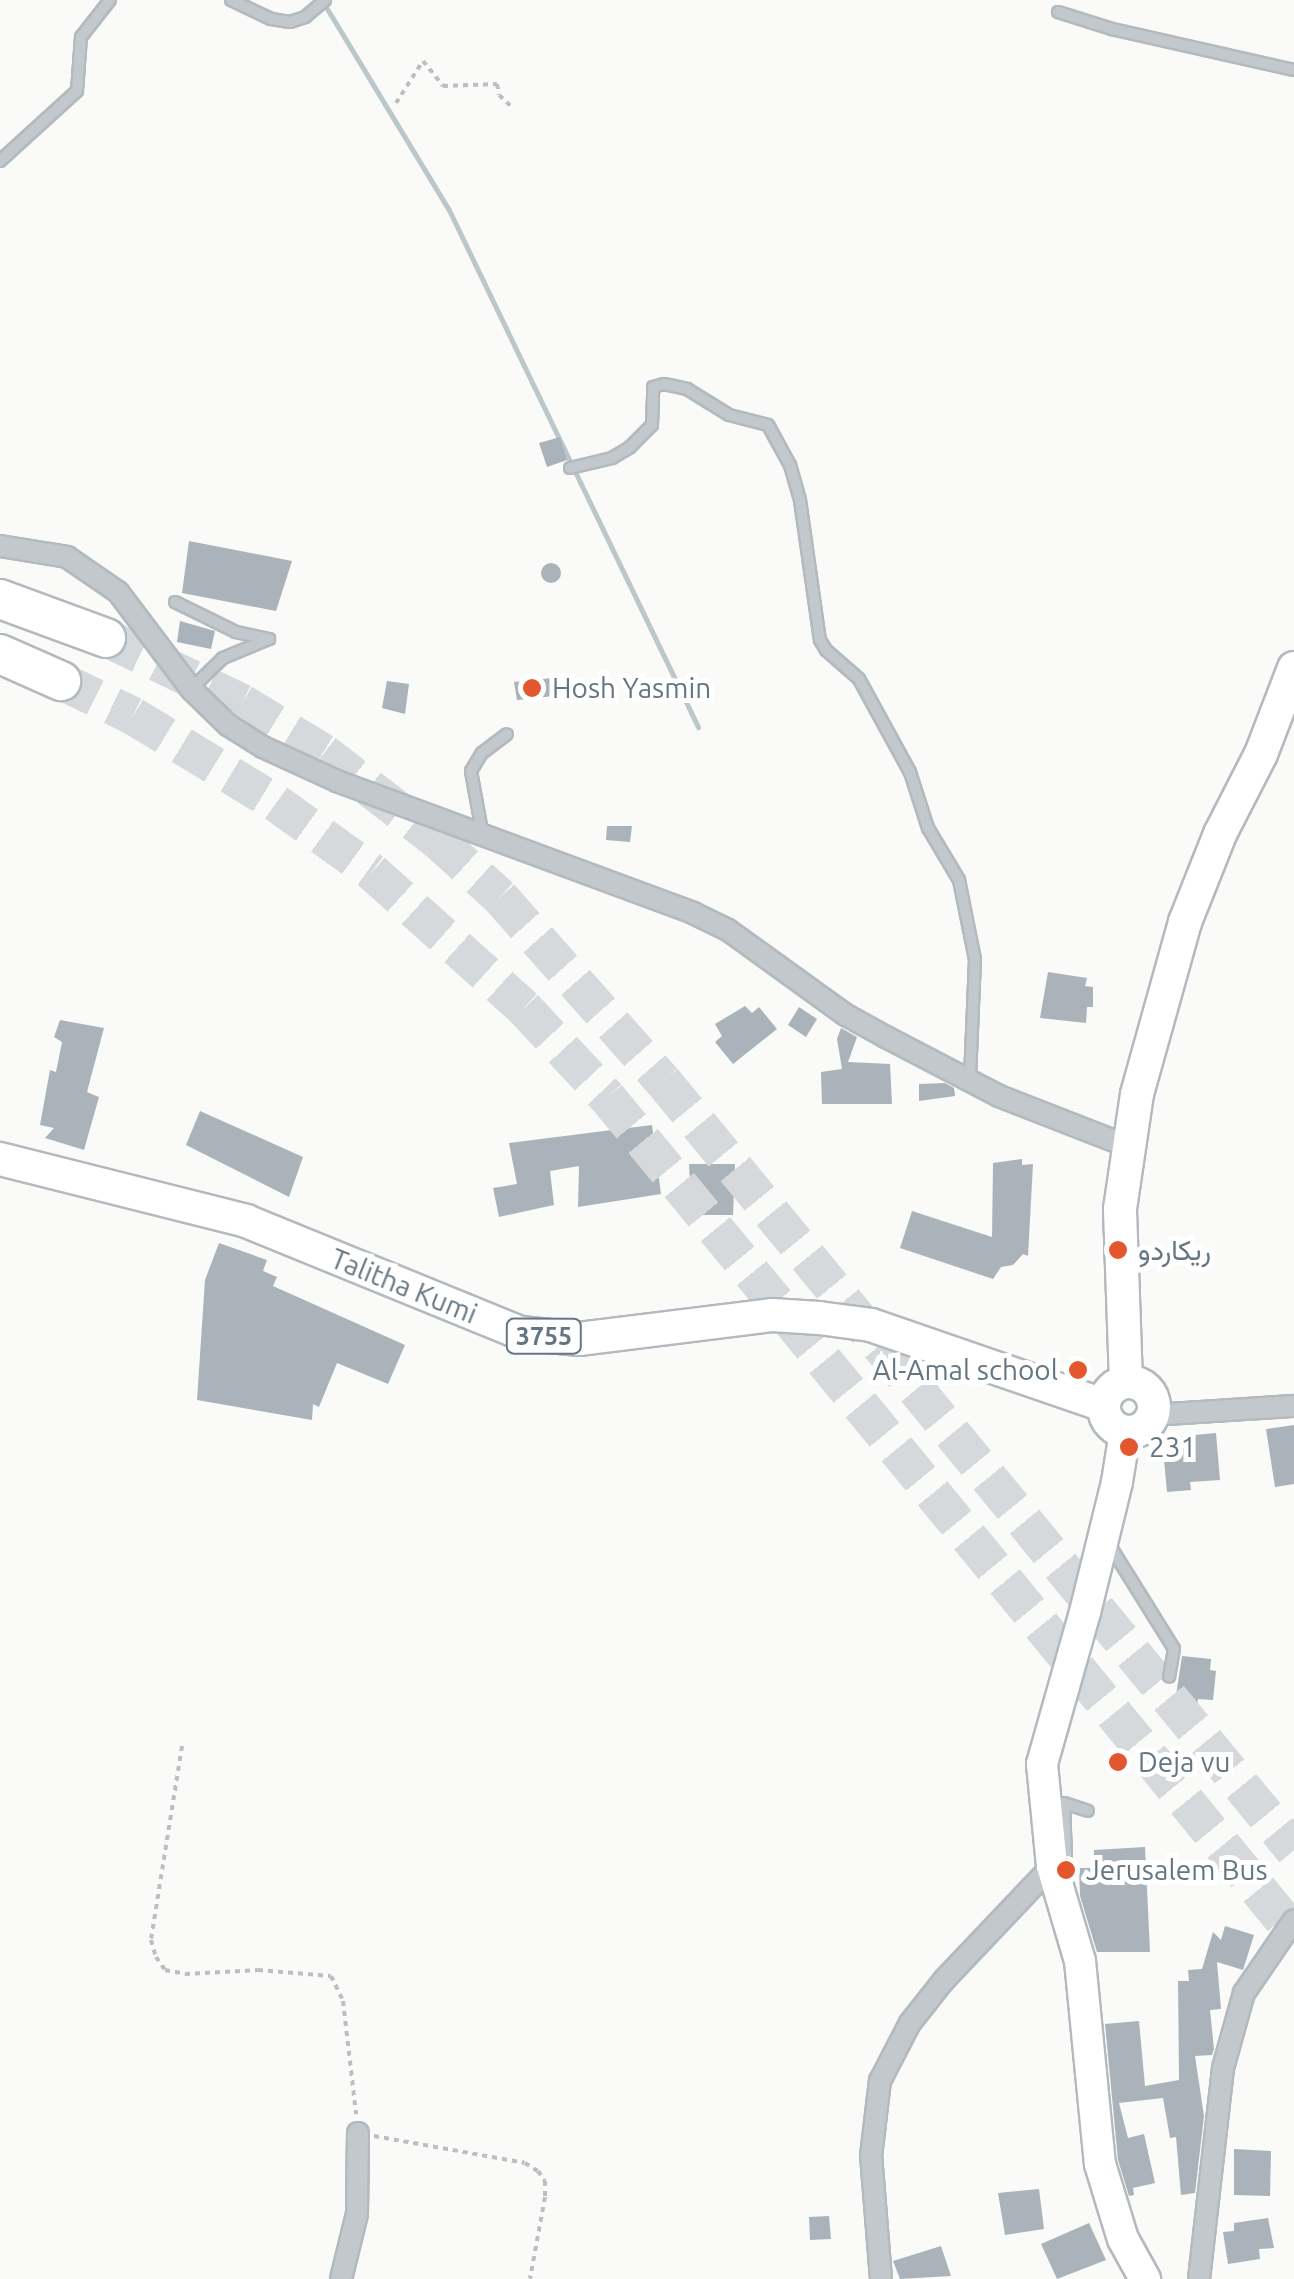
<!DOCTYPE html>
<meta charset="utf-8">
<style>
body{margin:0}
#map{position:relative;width:1294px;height:2279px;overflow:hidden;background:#fafaf8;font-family:Ubuntu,Vazirmatn,sans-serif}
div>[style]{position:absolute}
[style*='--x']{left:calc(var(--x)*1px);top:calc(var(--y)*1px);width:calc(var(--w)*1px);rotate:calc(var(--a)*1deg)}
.stream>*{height:5px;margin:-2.5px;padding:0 2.5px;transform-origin:2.5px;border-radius:2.5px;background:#bbc7cb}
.building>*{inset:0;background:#aab3b9}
.round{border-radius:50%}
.highway-tunnel>*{height:38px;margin-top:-19px;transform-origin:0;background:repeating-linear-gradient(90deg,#d5d9db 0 38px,transparent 0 57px)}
.path>*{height:4px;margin-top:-2px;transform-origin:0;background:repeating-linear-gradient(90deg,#bbbfc2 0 5px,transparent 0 10px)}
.roads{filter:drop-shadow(2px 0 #b3babf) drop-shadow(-2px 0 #b3babf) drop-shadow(0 2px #b3babf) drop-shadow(0 -2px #b3babf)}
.lane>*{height:10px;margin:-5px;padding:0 5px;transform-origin:5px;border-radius:5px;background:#c3c8cc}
.street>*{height:20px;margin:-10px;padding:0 10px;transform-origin:10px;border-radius:10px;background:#c3c8cc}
.secondary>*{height:30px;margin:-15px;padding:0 15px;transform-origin:15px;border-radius:15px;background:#fff}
.primary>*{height:32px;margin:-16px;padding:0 16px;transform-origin:16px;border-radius:16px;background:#fff}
.primary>.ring{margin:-16px;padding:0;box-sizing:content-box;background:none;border:32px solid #fff;border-radius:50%}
.highway>*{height:38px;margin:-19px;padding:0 19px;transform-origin:19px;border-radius:19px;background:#fff}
.dots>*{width:28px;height:28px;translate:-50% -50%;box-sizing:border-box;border:5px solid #fff;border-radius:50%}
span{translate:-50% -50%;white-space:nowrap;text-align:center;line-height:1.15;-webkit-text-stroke:10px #fff;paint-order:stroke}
.shield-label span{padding:2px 8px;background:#fff;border:2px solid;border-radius:8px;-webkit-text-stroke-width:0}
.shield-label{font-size:25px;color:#657683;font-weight:700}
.poi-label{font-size:28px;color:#657683}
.left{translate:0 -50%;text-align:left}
.right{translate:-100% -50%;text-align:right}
.street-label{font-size:28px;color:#657683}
</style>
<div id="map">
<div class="stream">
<i style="--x:323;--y:2;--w:243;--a:58.8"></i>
<i style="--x:449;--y:210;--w:574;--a:64.28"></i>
</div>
<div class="building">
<i style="clip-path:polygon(560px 437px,567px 460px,547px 467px,539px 443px)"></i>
<i style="clip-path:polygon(189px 541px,292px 561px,276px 611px,182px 593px)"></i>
<i class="round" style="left:541px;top:563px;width:20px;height:20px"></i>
<i style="clip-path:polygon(180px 621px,215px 631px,211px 649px,177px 642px)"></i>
<i style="clip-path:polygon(552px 678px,554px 696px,517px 700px,514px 682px)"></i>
<i style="clip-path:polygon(387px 681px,409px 684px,405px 714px,382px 708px)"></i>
<i style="clip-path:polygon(607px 826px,632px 826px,630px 842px,606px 840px)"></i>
<i style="clip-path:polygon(1048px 972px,1087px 978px,1085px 986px,1093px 987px,1093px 1007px,1087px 1007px,1086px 1023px,1040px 1018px)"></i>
<i style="clip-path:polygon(745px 1006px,752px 1013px,759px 1007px,777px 1029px,733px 1064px,715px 1042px,722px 1036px,715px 1024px)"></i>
<i style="clip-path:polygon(799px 1007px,817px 1019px,806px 1037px,788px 1025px)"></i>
<i style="clip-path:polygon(60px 1020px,104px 1028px,87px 1092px,99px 1097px,84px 1150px,45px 1138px,54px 1128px,40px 1125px,50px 1070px,56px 1072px,62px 1042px,54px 1037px)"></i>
<i style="clip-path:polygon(841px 1028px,857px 1037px,848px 1062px,890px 1064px,892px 1104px,822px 1104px,821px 1072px,842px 1069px,837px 1039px)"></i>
<i style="clip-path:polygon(945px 1083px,954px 1088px,955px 1096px,919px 1101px,919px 1084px)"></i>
<i style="clip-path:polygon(200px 1111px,303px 1157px,289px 1197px,186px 1145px)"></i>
<i style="clip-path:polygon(652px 1125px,661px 1194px,578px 1207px,579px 1166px,550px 1171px,554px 1205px,499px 1217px,493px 1188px,517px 1184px,509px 1143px)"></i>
<i style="clip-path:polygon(1022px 1159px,1022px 1165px,1033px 1164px,1028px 1256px,1023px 1254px,1013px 1265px,1001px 1267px,993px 1279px,900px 1248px,912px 1211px,992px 1237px,993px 1163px)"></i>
<i style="clip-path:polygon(689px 1164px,735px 1164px,733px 1215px,692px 1215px)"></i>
<i style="clip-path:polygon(219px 1243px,267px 1260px,263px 1271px,277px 1277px,273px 1286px,405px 1345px,388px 1384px,337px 1363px,319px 1407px,313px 1404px,312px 1420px,197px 1400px,205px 1280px)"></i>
<i style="clip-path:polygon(1294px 1425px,1294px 1484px,1275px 1487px,1266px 1429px)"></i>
<i style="clip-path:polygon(1216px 1433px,1220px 1480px,1190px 1482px,1191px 1490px,1167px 1492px,1162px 1438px)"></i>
<i style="clip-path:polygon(1182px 1656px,1211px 1659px,1210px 1670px,1216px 1671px,1213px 1700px,1198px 1699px,1197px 1705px,1175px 1702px)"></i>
<i style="clip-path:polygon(1145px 1847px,1150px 1952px,1097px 1952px,1080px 1896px,1079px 1868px,1094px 1868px,1094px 1850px)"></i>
<i style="clip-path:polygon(1225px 1926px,1254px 1935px,1243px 1970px,1217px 1962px,1221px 2009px,1210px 2010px,1214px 2049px,1212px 2055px,1195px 2056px,1204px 2116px,1195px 2193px,1181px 2195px,1176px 2137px,1170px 2138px,1163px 2098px,1119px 2103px,1128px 2138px,1144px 2134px,1155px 2183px,1133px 2188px,1134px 2195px,1129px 2196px,1118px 2160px,1105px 2024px,1139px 2021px,1145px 2086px,1179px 2080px,1178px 1981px,1189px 1981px,1188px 1970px,1202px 1969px,1213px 1932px,1221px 1940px)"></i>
<i style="clip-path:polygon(1234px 2149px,1271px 2151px,1270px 2196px,1234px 2195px)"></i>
<i style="clip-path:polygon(1039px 2189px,1044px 2229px,1005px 2235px,998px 2193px)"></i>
<i style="clip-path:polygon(829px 2216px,831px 2239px,810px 2240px,809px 2217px)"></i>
<i style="clip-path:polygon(1268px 2218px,1274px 2248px,1259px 2249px,1260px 2259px,1228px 2264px,1223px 2232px,1234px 2231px,1234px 2223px)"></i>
<i style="clip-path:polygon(1089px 2223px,1106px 2260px,1057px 2279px,1041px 2244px)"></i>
<i style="clip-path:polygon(941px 2246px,951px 2276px,900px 2279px,893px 2261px)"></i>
</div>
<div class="highway-tunnel">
<i style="--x:106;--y:638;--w:151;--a:25.5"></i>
<i style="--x:242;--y:703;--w:96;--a:31.4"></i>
<i style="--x:324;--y:753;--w:143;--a:37.6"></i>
<i style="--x:437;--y:840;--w:85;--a:42.1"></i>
<i style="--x:500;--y:897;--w:246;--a:48.5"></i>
<i style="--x:663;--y:1081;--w:995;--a:50.63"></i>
<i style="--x:61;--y:681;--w:80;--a:25.9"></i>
<i style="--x:133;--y:716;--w:167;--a:31.3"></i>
<i style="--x:276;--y:803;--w:118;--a:35.7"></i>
<i style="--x:372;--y:872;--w:204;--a:41.8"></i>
<i style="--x:524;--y:1008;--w:122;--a:47"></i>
<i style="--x:607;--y:1097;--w:1082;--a:50.59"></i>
</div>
<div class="path">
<i style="--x:396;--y:103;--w:50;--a:-57.3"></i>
<i style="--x:423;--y:61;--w:32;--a:51"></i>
<i style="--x:443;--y:86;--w:54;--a:-2.1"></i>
<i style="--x:497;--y:84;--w:11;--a:80"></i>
<i style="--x:499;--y:95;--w:19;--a:43"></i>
<i style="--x:182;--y:1746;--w:196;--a:99.1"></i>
<i style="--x:151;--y:1940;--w:18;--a:74"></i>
<i style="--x:156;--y:1957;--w:16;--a:55"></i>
<i style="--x:165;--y:1970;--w:20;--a:11"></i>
<i style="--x:185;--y:1974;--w:73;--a:-3.1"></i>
<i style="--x:258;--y:1970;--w:73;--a:4.7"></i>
<i style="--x:331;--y:1976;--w:28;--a:64"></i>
<i style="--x:343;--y:2001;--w:114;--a:83.4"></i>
<i style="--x:374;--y:2136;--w:153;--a:10.1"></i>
<i style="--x:525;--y:2163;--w:15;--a:32"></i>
<i style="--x:538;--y:2171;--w:12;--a:55"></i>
<i style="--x:545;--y:2181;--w:16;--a:90"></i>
<i style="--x:545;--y:2197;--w:83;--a:100.4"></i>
</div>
<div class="roads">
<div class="lane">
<i style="--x:231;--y:0;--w:44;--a:25.4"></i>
<i style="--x:271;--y:19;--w:19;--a:9"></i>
<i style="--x:290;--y:22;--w:16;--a:-18"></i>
<i style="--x:305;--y:17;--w:26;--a:-40"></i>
<i style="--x:1058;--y:12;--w:57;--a:17.5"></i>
<i style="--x:1112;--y:29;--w:187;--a:12.7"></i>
<i style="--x:0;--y:161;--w:104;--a:-42.3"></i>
<i style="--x:77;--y:91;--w:54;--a:-85.8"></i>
<i style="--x:81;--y:37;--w:47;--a:-51.9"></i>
<i style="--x:570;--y:468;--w:43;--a:-13.4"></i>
<i style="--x:612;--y:458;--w:21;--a:-31"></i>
<i style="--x:630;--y:447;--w:31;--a:-45"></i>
<i style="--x:652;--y:425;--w:38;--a:-88"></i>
<i style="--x:653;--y:387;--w:11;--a:-15"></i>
<i style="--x:664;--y:384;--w:24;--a:12"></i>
<i style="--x:687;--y:389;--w:49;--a:31.8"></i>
<i style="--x:729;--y:415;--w:40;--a:14.4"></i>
<i style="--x:768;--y:425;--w:46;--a:61.2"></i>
<i style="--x:790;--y:465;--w:36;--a:74"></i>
<i style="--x:800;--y:500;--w:141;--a:81.9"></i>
<i style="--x:820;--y:640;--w:12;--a:59"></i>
<i style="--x:826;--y:650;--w:44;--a:41.3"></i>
<i style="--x:859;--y:679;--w:106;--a:61.3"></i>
<i style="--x:910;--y:772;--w:59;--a:72.2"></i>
<i style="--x:928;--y:828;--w:61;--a:59.2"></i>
<i style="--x:959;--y:880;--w:81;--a:78.6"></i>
<i style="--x:975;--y:959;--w:119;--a:92.4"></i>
<i style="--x:175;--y:602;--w:68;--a:26.2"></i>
<i style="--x:236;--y:632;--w:34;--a:12"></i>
<i style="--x:269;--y:639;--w:50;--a:157.6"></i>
<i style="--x:223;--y:658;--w:45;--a:135.9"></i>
<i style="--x:482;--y:831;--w:61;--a:-100.4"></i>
<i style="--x:471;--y:771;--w:21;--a:-59"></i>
<i style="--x:482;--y:753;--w:31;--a:-37"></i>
<i style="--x:1110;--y:1546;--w:121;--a:58.1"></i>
<i style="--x:1174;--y:1649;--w:28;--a:100"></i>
<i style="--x:1061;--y:1859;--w:6;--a:-31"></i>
<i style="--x:1066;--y:1856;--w:53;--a:-92.2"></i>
<i style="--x:1064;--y:1803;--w:25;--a:18"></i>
</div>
<div class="street">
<i style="--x:0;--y:546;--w:68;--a:9.3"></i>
<i style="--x:67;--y:557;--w:62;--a:34.5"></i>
<i style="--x:118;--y:592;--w:121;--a:53"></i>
<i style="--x:191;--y:689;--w:52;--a:44.2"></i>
<i style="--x:228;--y:725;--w:41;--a:32.2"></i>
<i style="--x:263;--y:747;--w:81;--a:24.7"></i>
<i style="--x:337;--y:781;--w:380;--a:20.3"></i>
<i style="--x:693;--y:913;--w:39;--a:26"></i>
<i style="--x:728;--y:930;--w:145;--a:35.8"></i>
<i style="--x:846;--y:1015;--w:46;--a:28.8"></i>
<i style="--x:886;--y:1037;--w:127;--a:27.6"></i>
<i style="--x:999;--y:1096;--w:141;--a:21.3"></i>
<i style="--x:1153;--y:1415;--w:141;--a:-3.7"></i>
<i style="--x:341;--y:2279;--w:67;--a:-76.2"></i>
<i style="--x:357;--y:2214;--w:81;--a:-89.3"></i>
<i style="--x:881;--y:2279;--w:123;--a:-94.6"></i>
<i style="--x:871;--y:2156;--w:76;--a:-83.2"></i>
<i style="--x:880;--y:2081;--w:65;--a:-62.7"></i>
<i style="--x:910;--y:2023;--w:55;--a:-51.7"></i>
<i style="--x:944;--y:1980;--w:157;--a:-46.5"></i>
<i style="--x:1199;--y:2279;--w:212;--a:-83.5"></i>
<i style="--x:1223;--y:2068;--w:78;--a:-74.4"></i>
<i style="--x:1244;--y:1993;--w:88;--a:-55.6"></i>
</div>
<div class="secondary">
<i style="--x:1125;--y:1432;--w:51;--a:99.1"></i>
<i style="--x:1117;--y:1482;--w:134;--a:103.8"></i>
<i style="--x:1085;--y:1612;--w:158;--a:105.8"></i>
<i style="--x:1042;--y:1764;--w:102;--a:84.4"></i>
<i style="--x:1052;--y:1866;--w:99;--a:73.6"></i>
<i style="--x:1080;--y:1961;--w:204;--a:84.4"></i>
<i style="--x:1100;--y:2164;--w:78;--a:73"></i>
<i style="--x:1123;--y:2239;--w:46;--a:61.2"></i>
</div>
<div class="primary">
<i style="--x:0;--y:1159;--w:254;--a:14.1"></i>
<i style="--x:246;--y:1221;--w:297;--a:22.2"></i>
<i style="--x:521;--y:1333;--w:58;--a:5.9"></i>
<i style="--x:579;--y:1339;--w:194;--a:-7.1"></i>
<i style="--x:772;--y:1315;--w:47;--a:3.7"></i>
<i style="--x:819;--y:1318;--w:52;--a:7.7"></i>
<i style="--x:871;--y:1325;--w:245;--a:19"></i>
<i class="ring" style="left:1104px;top:1382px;width:18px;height:18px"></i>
<i style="--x:1126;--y:1382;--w:173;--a:-92"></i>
<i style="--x:1120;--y:1209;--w:116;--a:-81.6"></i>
<i style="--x:1137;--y:1094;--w:179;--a:-74.4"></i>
<i style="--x:1185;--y:922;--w:95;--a:-68.3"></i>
<i style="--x:1220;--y:834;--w:90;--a:-62.9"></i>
<i style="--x:1261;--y:754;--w:92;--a:-69"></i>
</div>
<div class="highway">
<i style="--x:0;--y:599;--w:113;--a:20.2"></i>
<i style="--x:0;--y:654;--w:67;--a:23.9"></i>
</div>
</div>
<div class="dots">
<i style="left:532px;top:688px;background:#e4572e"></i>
<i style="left:1118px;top:1250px;background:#e4572e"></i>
<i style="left:1078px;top:1370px;background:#e4572e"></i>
<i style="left:1129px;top:1447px;background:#e4572e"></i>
<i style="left:1118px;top:1762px;background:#e4572e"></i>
<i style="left:1066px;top:1870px;background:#e4572e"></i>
</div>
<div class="shield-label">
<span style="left:544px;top:1336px">3755</span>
</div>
<div class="poi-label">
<span class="left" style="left:552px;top:688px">Hosh Yasmin</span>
<span class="left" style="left:1138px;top:1250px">ريكاردو</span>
<span class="right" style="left:1058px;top:1370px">Al-Amal school</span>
<span class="left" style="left:1149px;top:1447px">231</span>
<span class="left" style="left:1138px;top:1762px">Deja vu</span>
<span class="left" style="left:1086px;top:1870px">Jerusalem Bus</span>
</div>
<div class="street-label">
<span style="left:404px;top:1286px;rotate:22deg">Talitha Kumi</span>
</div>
</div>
